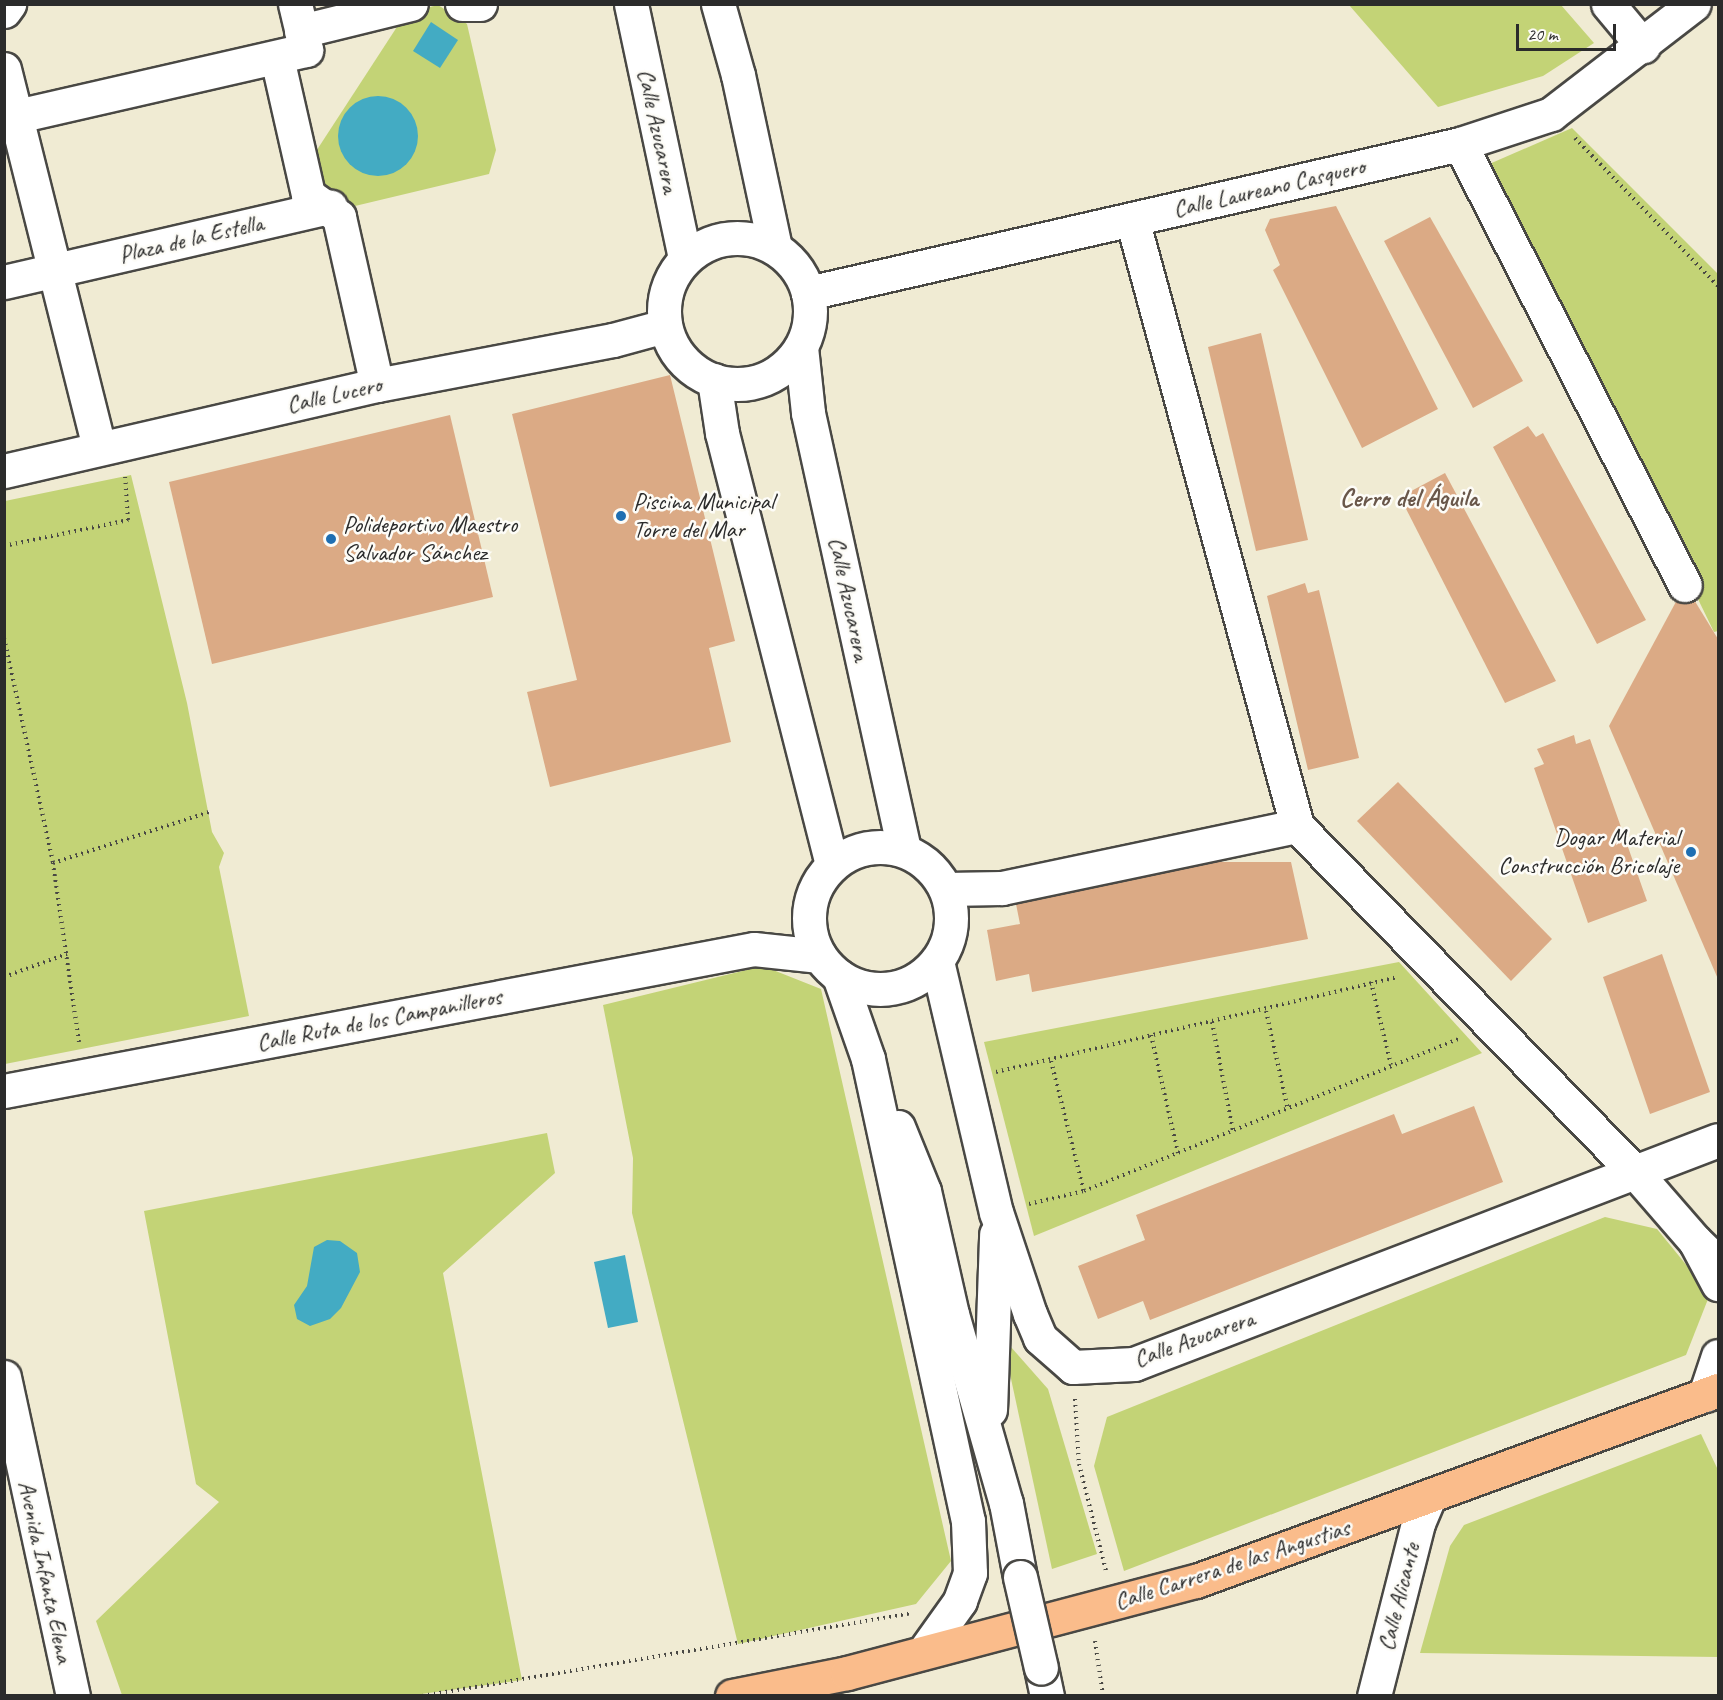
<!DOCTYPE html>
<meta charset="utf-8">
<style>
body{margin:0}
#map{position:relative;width:1723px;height:1700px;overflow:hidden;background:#f0ebd3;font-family:Caveat,sans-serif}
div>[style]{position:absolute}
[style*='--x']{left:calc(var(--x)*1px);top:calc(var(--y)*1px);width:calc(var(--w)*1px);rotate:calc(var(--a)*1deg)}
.green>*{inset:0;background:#c3d376}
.water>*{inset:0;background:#43abc3}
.round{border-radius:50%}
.building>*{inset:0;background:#dbaa85}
.path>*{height:4px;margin-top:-2px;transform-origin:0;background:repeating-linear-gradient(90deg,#494844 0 1.5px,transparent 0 6px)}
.roads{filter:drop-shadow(2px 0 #494844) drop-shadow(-2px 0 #494844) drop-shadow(0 2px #494844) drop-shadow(0 -2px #494844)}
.minor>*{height:33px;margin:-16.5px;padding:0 16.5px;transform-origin:16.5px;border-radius:16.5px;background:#fff}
.minor>.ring{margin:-16.5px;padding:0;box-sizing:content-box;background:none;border:33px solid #fff;border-radius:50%}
.major>*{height:33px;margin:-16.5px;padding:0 16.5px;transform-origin:16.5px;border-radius:16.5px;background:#fabc8b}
.bridges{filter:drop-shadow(2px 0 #494844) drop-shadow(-2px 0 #494844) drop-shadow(0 2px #494844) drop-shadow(0 -2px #494844)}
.minor-bridge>*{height:33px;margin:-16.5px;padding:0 16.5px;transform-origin:16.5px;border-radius:16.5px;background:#fff}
.dots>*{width:16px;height:16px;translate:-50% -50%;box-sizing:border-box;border:3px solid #fdfcf7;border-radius:50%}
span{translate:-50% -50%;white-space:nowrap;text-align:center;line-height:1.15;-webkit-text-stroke:5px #fdfcf7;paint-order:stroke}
.street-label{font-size:24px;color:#2b2b2b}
.poi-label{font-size:24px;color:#2b2b2b}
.left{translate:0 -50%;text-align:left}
.right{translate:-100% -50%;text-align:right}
.neighbourhood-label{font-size:26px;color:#69574a;font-weight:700}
.frame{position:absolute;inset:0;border:6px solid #2b2b2b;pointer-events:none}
.scale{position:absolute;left:1516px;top:24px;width:100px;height:27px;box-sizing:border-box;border:3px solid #2b2b2b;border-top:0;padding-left:8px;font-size:18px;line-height:21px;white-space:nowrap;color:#2b2b2b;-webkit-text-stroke:4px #fdfcf7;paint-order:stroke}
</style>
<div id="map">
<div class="green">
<i style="clip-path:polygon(438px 5px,467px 24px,496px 150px,489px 174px,355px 206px,317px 184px,311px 159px,406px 13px)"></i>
<i style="clip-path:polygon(1349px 5px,1561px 5px,1594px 43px,1543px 76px,1438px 107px)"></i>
<i style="clip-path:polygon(1572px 128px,1718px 274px,1718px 631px,1714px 632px,1487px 165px)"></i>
<i style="clip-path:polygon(131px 475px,187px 703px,212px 832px,224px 853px,219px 867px,249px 1016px,5px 1064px,5px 501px)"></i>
<i style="clip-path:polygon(1399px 962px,1482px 1053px,1034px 1236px,984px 1042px)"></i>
<i style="clip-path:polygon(763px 966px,821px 989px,951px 1561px,916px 1604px,738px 1644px,632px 1213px,633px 1158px,603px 1005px)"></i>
<i style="clip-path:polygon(547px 1133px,555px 1173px,443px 1273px,522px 1680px,407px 1696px,122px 1695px,96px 1621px,219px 1502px,196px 1484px,144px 1211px)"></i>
<i style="clip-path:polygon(1605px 1217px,1657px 1229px,1710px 1294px,1686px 1355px,1124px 1571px,1094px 1466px,1107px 1417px)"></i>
<i style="clip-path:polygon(1002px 1337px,1048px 1389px,1097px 1554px,1052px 1569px)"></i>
<i style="clip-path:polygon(1701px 1434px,1718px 1470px,1718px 1657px,1420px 1653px,1450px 1546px,1464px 1525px)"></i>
</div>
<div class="water">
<i style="clip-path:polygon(431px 22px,458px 40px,440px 68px,413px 51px)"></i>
<i class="round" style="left:338px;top:96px;width:80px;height:80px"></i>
<i style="clip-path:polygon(327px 1240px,340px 1241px,357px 1253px,360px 1272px,341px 1308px,330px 1319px,310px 1326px,297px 1319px,294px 1305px,307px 1286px,314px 1247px)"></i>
<i style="clip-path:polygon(625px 1255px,638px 1322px,608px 1328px,594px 1262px)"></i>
</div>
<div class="building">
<i style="clip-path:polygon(1336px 206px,1438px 409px,1362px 448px,1273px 270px,1280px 265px,1265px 230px,1270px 219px)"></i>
<i style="clip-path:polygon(1430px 217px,1523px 381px,1473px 408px,1384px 241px)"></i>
<i style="clip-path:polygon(1261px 333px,1308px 540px,1256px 551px,1208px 347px)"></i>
<i style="clip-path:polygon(670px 375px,735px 641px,709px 648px,731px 742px,550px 787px,527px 692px,577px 680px,512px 414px)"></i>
<i style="clip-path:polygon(450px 415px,493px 597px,212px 664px,169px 482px)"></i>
<i style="clip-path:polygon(1528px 426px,1536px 437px,1543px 433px,1646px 620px,1597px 644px,1493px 447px)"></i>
<i style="clip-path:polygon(1445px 473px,1556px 681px,1505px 703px,1400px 497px)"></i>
<i style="clip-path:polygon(1305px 583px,1308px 593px,1319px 590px,1359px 758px,1308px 770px,1267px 596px)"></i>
<i style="clip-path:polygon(1685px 585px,1718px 639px,1718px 979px,1609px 726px)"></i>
<i style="clip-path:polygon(1574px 735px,1576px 744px,1590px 739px,1647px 901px,1588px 923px,1534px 768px,1544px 764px,1537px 749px)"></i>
<i style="clip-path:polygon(1398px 782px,1552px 939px,1511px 981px,1357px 821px)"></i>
<i style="clip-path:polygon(1205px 862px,1291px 862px,1308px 939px,1032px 992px,1029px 974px,996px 981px,987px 930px,1020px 924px,1015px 899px)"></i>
<i style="clip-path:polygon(1662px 954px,1710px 1092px,1650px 1114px,1603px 977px)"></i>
<i style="clip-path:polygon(1474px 1106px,1503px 1182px,1150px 1320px,1143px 1301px,1098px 1319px,1078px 1266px,1145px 1240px,1136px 1215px,1394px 1114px,1402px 1134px)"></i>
</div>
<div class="path">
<i style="--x:1575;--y:138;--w:206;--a:46"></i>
<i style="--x:4;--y:546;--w:127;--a:-11.8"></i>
<i style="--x:128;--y:520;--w:44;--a:-93.9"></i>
<i style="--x:4;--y:638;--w:230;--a:77.7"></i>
<i style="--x:4;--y:977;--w:67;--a:-20.1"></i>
<i style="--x:1371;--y:982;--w:85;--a:76.5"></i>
<i style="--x:1266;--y:1011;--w:101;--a:77.5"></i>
<i style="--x:1212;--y:1022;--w:111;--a:79.1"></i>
<i style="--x:1151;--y:1035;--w:121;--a:77.1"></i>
<i style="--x:79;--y:1042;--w:181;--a:-98.3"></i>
<i style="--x:53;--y:863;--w:164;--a:-18.1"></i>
<i style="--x:1051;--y:1061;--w:134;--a:75.8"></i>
<i style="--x:996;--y:1072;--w:413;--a:-13.3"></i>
<i style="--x:1029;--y:1204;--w:57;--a:-13.3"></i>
<i style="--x:1084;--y:1191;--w:404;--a:-22.1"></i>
<i style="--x:1075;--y:1399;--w:65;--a:86.5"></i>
<i style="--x:1079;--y:1464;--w:110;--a:75.8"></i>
<i style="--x:1095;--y:1641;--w:56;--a:81.7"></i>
<i style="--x:422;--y:1696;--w:494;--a:-9.6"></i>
</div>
<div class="roads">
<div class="minor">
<i style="--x:462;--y:4;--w:18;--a:0"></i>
<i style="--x:631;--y:4;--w:260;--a:78"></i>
<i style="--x:718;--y:4;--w:74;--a:74.3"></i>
<i style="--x:738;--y:75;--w:177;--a:77.9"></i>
<i style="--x:1608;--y:4;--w:55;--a:50.2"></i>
<i style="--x:4;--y:11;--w:9;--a:-54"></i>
<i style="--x:301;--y:31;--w:113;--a:-13.8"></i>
<i style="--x:277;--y:58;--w:140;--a:77.2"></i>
<i style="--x:308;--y:195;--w:38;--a:35"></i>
<i style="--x:339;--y:217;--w:172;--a:77.3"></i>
<i style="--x:4;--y:69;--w:391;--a:75.9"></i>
<i style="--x:4;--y:119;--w:310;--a:-12.9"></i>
<i style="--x:306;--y:50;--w:47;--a:-103.4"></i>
<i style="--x:1460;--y:144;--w:495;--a:63"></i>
<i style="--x:1132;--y:219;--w:629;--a:74.79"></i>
<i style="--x:1297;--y:826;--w:484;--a:45.7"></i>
<i style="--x:1635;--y:1172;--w:91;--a:49"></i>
<i class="ring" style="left:664px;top:238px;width:113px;height:113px"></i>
<i style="--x:4;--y:282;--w:335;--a:-13"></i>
<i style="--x:808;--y:293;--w:669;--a:-12.87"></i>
<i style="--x:1460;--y:144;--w:96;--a:-18.2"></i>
<i style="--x:1551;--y:114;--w:180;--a:-37.6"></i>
<i style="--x:801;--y:347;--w:66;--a:83.9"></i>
<i style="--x:808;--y:413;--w:447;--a:77.6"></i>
<i style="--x:714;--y:380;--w:54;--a:81.4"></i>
<i style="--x:722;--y:433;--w:445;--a:75.7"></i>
<i style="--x:4;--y:471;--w:383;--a:-13"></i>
<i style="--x:377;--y:385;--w:240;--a:-10.8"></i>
<i style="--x:613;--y:340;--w:54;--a:-15.1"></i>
<i class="ring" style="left:809px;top:847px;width:109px;height:109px"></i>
<i style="--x:946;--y:889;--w:56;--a:-1"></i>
<i style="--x:1002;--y:888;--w:301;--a:-11.9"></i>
<i style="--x:937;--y:961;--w:258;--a:76.8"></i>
<i style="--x:996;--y:1212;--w:108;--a:71.6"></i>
<i style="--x:1030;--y:1314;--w:26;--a:67"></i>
<i style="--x:1040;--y:1338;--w:44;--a:41.3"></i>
<i style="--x:1073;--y:1367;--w:61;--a:-2.8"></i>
<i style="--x:1134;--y:1364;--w:625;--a:-20.98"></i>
<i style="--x:839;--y:976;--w:88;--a:70.7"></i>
<i style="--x:868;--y:1059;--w:473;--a:77.8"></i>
<i style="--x:968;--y:1521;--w:52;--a:87.8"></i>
<i style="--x:970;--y:1573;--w:30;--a:110"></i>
<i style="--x:960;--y:1601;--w:60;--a:125.5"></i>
<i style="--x:4;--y:1091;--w:763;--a:-10.72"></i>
<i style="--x:754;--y:949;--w:66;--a:6.1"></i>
<i style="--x:898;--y:1127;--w:69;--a:67.9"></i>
<i style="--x:924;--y:1191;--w:126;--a:77.2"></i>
<i style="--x:952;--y:1314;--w:197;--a:74.1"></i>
<i style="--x:1006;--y:1503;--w:75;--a:79.3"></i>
<i style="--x:1718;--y:1263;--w:32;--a:-136"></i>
<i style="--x:1695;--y:1241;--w:49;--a:61.9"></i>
<i style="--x:4;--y:1377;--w:326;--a:77.8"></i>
<i style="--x:1705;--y:1395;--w:41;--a:-71.6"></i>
<i style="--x:990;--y:1410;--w:176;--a:-88"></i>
<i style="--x:1041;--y:1668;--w:29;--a:78"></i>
<i style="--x:1374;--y:1696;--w:179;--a:-75.7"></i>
<i style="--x:1418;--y:1523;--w:26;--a:-67"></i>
</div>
<div class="major">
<i style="--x:732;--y:1696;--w:117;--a:-11.3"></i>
<i style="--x:847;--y:1673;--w:361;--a:-14.8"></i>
<i style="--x:1196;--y:1581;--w:556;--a:-20.1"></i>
</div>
</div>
<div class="bridges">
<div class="minor-bridge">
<i style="--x:1020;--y:1577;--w:93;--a:77"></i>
</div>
</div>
<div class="dots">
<i style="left:621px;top:516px;background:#1f6fb2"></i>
<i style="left:331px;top:539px;background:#1f6fb2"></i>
<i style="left:1691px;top:852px;background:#1f6fb2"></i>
</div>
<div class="street-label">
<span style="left:658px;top:131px;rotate:78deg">Calle Azucarera</span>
<span style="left:1269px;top:188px;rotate:-13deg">Calle Laureano Casquero</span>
<span style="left:191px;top:239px;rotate:-13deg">Plaza de la Estella</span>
<span style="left:334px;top:395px;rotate:-13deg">Calle Lucero</span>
<span style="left:849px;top:599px;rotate:78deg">Calle Azucarera</span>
<span style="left:379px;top:1020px;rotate:-11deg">Calle Ruta de los Campanilleros</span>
<span style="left:1194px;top:1339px;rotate:-20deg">Calle Azucarera</span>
<span style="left:1232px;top:1565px;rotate:-18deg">Calle Carrera de las Angustias</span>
<span style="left:45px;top:1572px;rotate:78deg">Avenida Infanta Elena</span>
<span style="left:1399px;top:1597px;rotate:-76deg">Calle Alicante</span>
</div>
<div class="poi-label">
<span class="left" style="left:633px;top:516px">Piscina Municipal<br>Torre del Mar</span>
<span class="left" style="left:343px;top:539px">Polideportivo Maestro<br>Salvador Sánchez</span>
<span class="right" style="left:1679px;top:852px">Dogar Material<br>Construcción Bricolaje</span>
</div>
<div class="neighbourhood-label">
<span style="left:1409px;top:498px">Cerro del Águila</span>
</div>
<div class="frame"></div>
<div class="scale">20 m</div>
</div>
